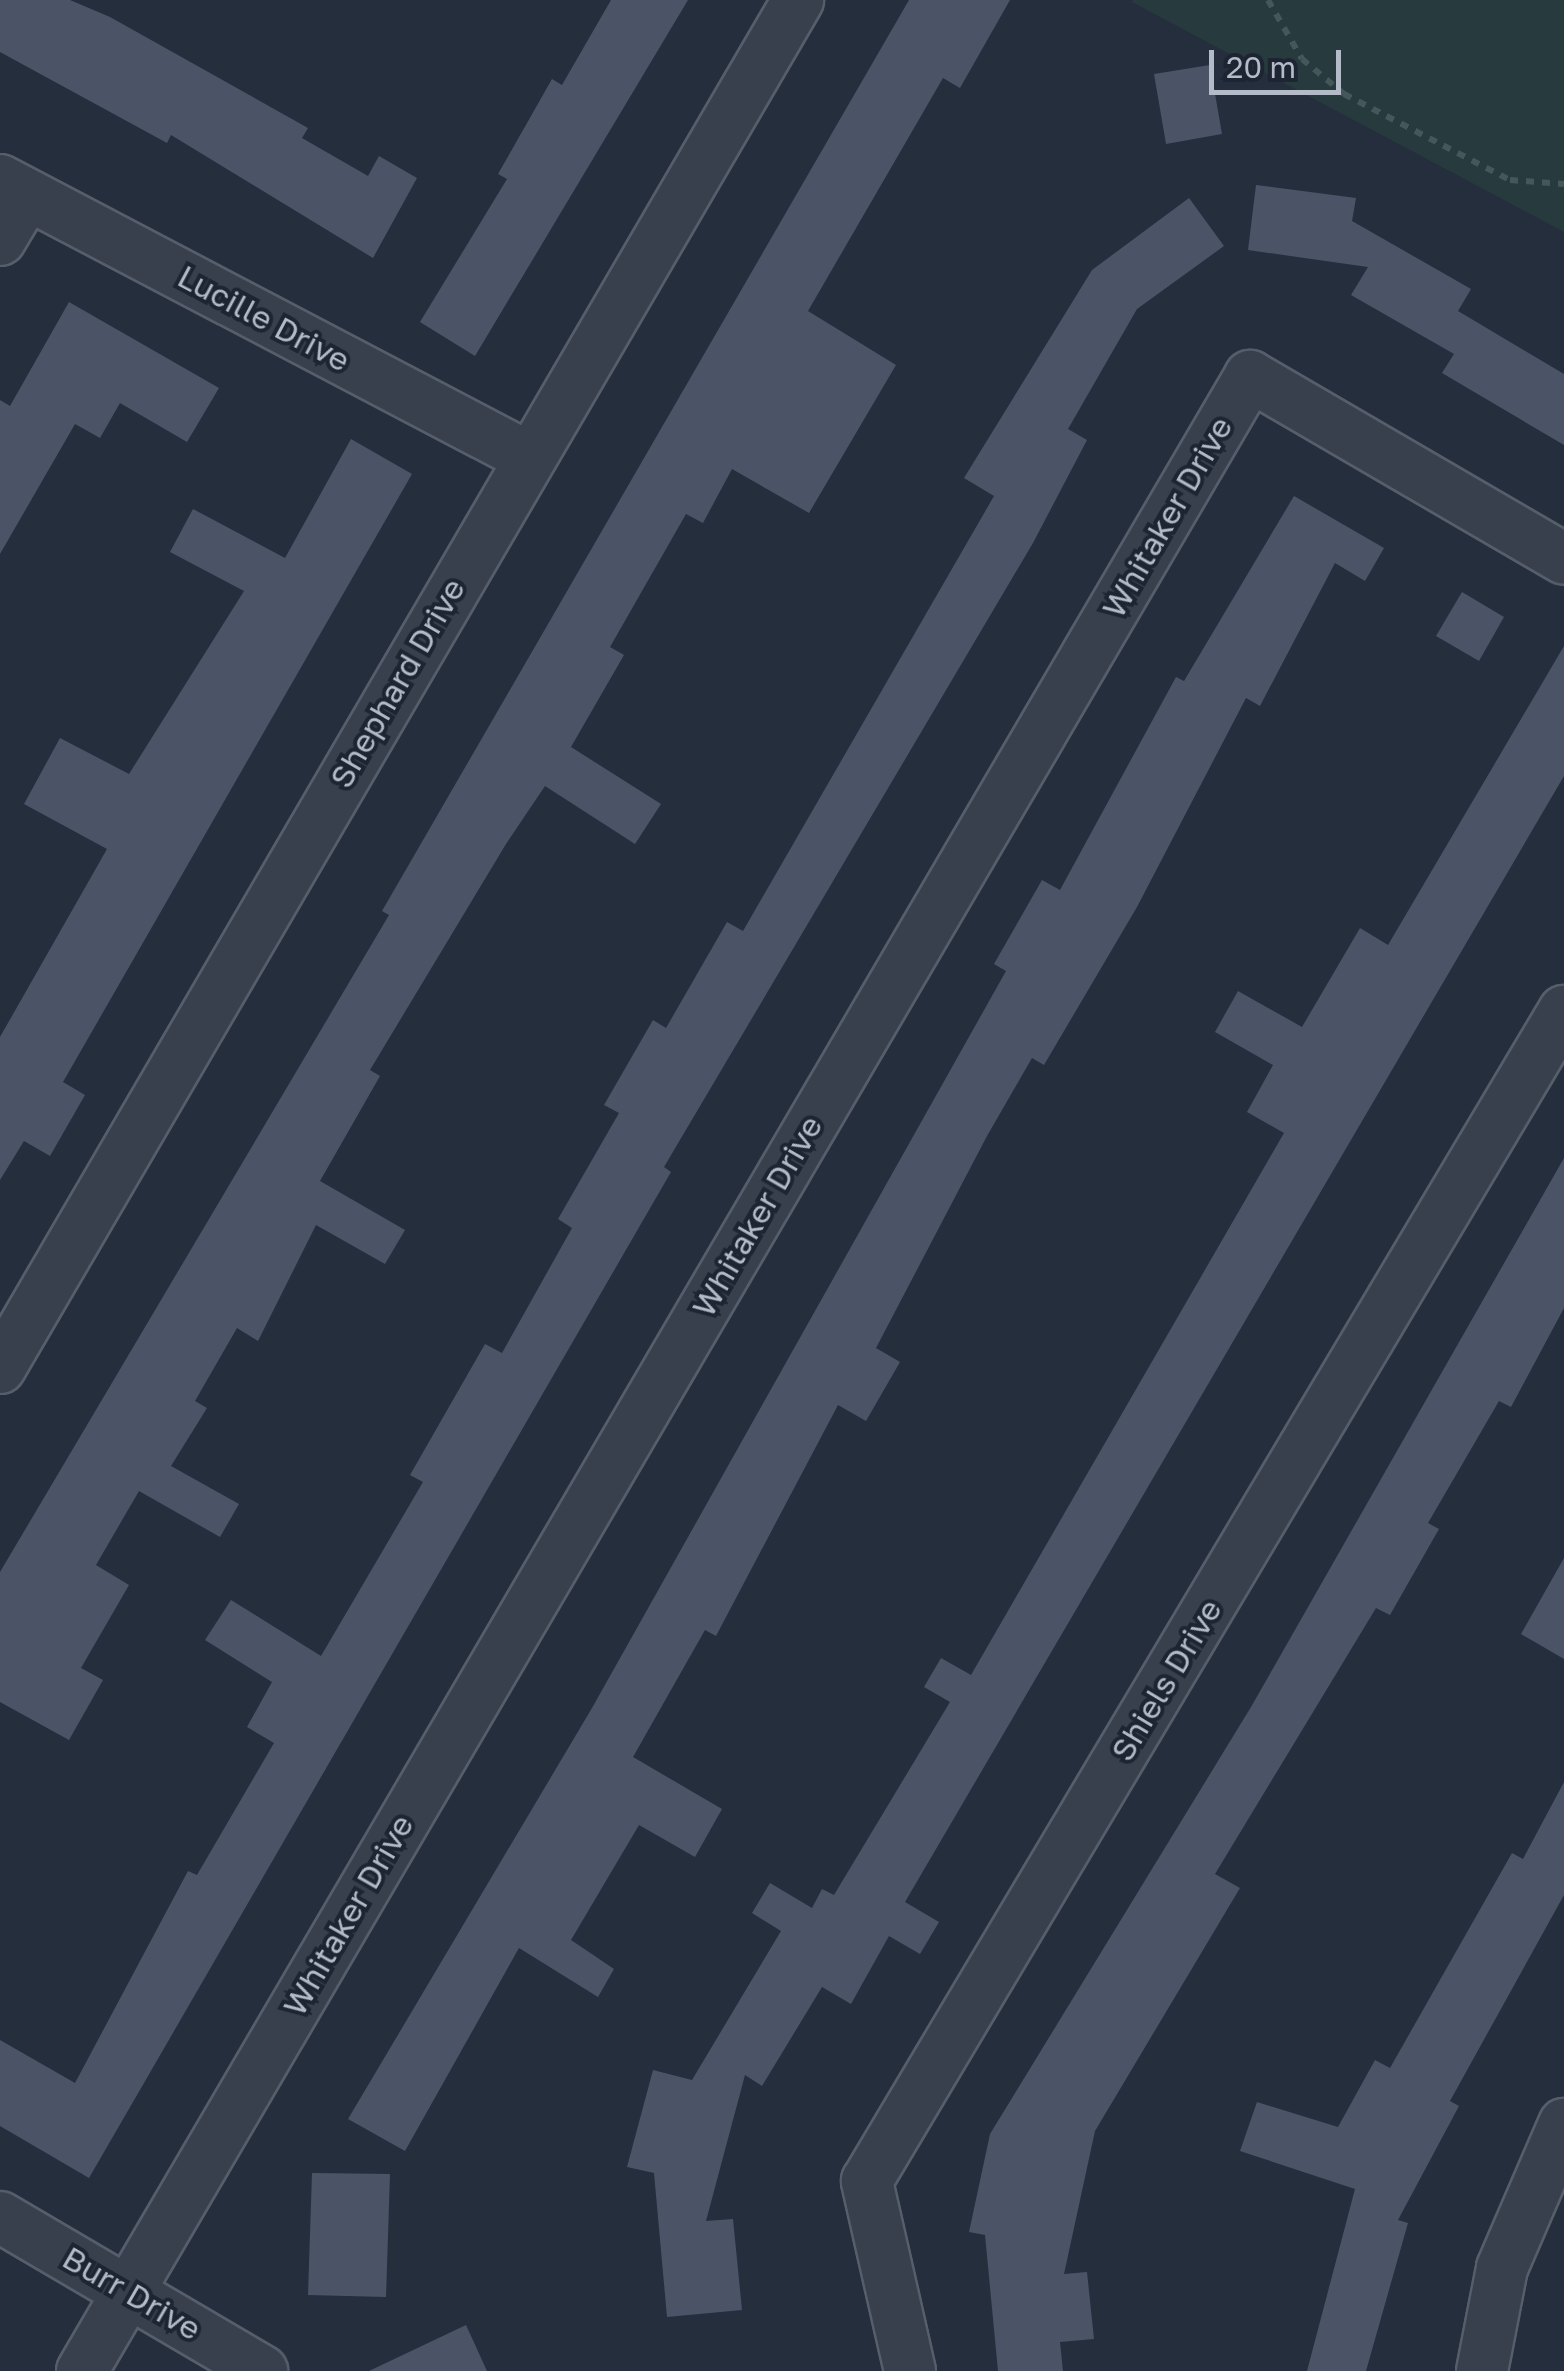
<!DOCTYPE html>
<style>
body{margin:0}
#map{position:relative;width:1564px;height:2371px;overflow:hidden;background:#252e3d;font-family:"Golos Text",sans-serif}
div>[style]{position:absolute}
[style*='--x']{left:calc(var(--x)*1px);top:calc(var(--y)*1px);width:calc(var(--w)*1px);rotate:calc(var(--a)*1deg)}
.green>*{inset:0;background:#273a3e}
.building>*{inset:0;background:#4b5466}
.path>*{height:6px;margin-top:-3px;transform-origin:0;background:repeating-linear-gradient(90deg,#45575b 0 8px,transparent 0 16px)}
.roads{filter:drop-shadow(2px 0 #575e6b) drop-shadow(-2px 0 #575e6b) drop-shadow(0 2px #575e6b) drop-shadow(0 -2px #575e6b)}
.street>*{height:50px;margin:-25px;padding:0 25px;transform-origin:25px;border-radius:25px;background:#38404d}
span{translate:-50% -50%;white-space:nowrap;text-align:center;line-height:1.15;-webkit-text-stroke:8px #1e2532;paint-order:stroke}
.street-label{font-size:32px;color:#b4bbc8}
.scale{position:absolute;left:1209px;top:50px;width:132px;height:45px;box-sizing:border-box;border:5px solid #b4bbc8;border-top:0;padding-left:12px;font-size:30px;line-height:35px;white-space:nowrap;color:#b4bbc8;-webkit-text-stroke:8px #1e2532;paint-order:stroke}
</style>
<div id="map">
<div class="green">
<i style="clip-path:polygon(1564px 0,1564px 232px,1132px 2px,1133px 0)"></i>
</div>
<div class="building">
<i style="clip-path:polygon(0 0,70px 0,110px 17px,308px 128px,302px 138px,368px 176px,379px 156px,417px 178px,373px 258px,171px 135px,167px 143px,0 52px)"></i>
<i style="clip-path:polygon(611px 0,688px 0,475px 356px,420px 322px,507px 179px,498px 174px,552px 79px,562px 85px)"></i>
<i style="clip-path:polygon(909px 0,1010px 0,960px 88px,943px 78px,808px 311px,896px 365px,809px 513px,732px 469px,703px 523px,686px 514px,610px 647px,624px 655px,571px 747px,661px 804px,635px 844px,545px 786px,506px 844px,370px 1070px,380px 1076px,320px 1181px,405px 1230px,385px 1264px,316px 1225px,258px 1341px,237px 1328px,195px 1401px,207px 1408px,171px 1466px,239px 1504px,220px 1537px,139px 1491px,96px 1565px,129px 1585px,81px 1668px,103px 1680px,69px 1740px,0 1702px,0 1572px,389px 915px,382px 911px)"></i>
<i style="clip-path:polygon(1210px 65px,1222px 134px,1166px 144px,1154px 74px)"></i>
<i style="clip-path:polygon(1256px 185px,1356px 198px,1352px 221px,1471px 289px,1458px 311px,1564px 374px,1564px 445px,1442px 373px,1454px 354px,1351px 295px,1368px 267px,1248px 250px)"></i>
<i style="clip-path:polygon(1189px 198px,1224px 246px,1137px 309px,1068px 429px,1087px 440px,1033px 543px,664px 1167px,671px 1172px,89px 2178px,0 2126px,0 2040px,75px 2083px,188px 1871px,197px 1875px,274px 1743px,247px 1727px,272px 1682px,205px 1640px,231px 1600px,321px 1656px,423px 1482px,410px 1475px,485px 1344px,502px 1353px,572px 1228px,558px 1219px,619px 1113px,604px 1105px,653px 1020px,666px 1028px,727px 922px,743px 931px,994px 496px,964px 478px,1092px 270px)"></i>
<i style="clip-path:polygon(69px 302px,219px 388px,187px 442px,120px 403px,100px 438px,75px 424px,0 554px,0 400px,10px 406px)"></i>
<i style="clip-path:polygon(351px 439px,412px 474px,63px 1082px,85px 1095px,50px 1156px,24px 1141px,0 1180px,0 1037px,107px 849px,24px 804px,60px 738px,129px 774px,244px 591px,170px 552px,193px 509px,285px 558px)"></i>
<i style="clip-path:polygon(1294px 496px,1384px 548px,1365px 581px,1335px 563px,1260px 706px,1246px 698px,1137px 907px,1044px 1065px,1032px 1058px,987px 1136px,876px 1348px,900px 1362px,866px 1421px,838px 1405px,716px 1636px,705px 1630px,633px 1757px,722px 1809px,695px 1857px,639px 1825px,571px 1940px,614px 1969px,598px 1997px,519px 1948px,405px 2151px,348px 2119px,592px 1708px,1006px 971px,994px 964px,1042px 880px,1060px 890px,1176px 677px,1184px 681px)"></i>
<i style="clip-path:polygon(1462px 592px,1504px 617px,1479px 661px,1436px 636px)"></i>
<i style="clip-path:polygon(1564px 646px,1564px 776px,905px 1902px,939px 1922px,920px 1954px,889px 1936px,851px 2004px,822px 1987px,762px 2086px,745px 2075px,706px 2221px,733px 2219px,742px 2310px,667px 2317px,654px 2173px,627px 2167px,653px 2070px,692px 2080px,781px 1931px,752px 1913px,770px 1883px,812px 1908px,822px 1889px,834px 1895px,950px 1702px,924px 1687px,941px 1658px,971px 1675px,1284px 1133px,1247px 1112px,1273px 1065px,1215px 1032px,1238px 991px,1302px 1027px,1360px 928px,1388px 945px)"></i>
<i style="clip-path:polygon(1564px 1158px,1564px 1308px,1511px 1407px,1499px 1401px,1428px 1523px,1439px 1529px,1390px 1615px,1376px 1608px,1215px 1874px,1240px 1888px,1095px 2131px,1064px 2274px,1087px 2272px,1094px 2339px,1060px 2342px,1063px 2371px,998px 2371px,985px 2235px,969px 2232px,990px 2134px,1251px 1707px)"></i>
<i style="clip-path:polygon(1564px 1558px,1564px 1659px,1521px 1634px)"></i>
<i style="clip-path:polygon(1564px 1782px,1564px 1895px,1450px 2101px,1459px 2106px,1398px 2220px,1408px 2223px,1366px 2371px,1307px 2371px,1355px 2189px,1240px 2151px,1257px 2102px,1338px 2127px,1375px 2060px,1390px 2068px,1512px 1853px,1523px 1859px)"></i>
<i style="clip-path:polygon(312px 2173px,390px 2174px,386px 2297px,308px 2295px)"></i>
<i style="clip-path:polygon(466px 2325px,487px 2371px,369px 2371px)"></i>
</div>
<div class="path">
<i style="--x:1268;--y:0;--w:68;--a:60"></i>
<i style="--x:1302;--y:59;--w:55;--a:39.8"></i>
<i style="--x:1344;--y:94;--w:187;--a:27.4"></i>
<i style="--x:1510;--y:180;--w:54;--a:4.2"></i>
</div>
<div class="roads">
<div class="street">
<i style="--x:0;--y:180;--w:596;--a:27.68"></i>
<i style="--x:0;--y:240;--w:52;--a:-59"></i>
<i style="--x:0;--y:1368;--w:1584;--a:-59.74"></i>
<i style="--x:0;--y:2217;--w:304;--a:30.4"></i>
<i style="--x:82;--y:2371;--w:2312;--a:-59.65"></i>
<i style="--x:1250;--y:376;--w:363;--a:30.2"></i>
<i style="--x:910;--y:2371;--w:195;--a:-102.8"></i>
<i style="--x:867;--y:2181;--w:1362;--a:-59.22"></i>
<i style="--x:1482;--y:2371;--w:105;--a:-79"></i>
<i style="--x:1502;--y:2268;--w:157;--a:-66.7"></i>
</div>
</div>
<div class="street-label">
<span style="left:264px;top:318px;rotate:28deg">Lucille Drive</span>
<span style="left:1167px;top:517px;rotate:-60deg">Whitaker Drive</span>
<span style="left:397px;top:683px;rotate:-60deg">Shephard Drive</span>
<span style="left:757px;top:1216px;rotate:-60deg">Whitaker Drive</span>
<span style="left:1166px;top:1680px;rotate:-59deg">Shiels Drive</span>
<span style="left:348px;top:1915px;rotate:-60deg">Whitaker Drive</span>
<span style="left:132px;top:2293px;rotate:30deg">Burr Drive</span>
</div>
<div class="scale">20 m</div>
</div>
